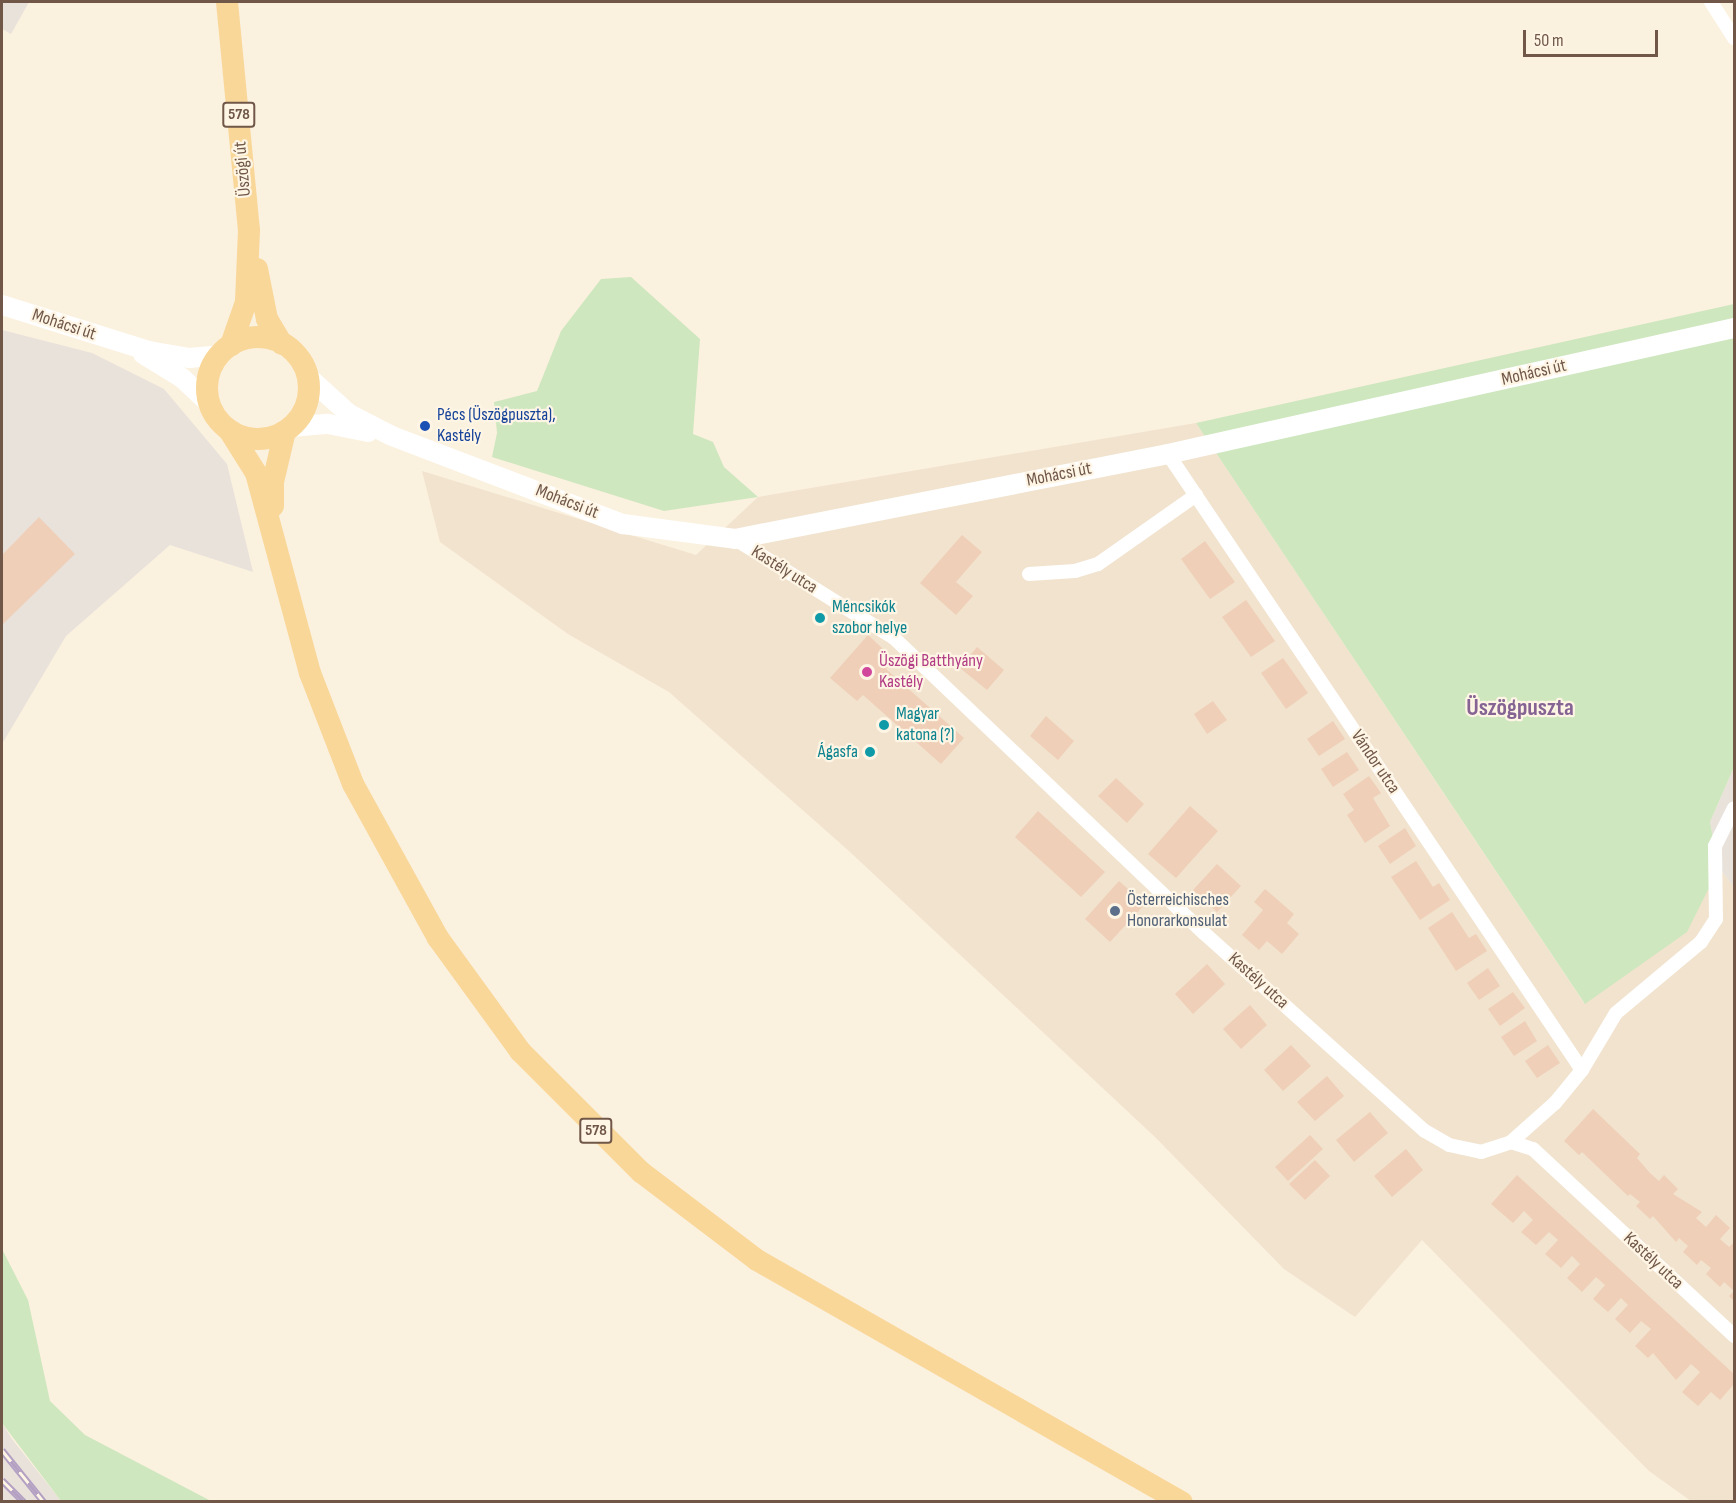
<!DOCTYPE html>
<meta charset="utf-8">
<style>
body{margin:0}
#map{position:relative;width:1736px;height:1503px;overflow:hidden;background:#fbf1df;font-family:"Sofia Sans Condensed",sans-serif}
div>[style]{position:absolute}
[style*='--x']{left:calc(var(--x)*1px);top:calc(var(--y)*1px);width:calc(var(--w)*1px);rotate:calc(var(--a)*1deg)}
.residential>*{inset:0;background:#f2e3ce}
.industrial>*{inset:0;background:#e9e2db}
.green>*{inset:0;background:#cee7bf}
.building>*{inset:0;background:#efcfb8}
.street>*{height:14px;margin:-7px;padding:0 7px;transform-origin:7px;border-radius:7px;background:#fff}
.secondary>*{height:20px;margin:-10px;padding:0 10px;transform-origin:10px;border-radius:10px;background:#fff}
.primary>*{height:22px;margin:-11px;padding:0 11px;transform-origin:11px;border-radius:11px;background:#f9d799}
.primary>.ring{margin:-11px;padding:0;box-sizing:content-box;background:none;border:22px solid #f9d799;border-radius:50%}
.rail>*{height:7px;margin-top:-3.5px;transform-origin:0;background:repeating-linear-gradient(90deg,#fef5e5 0 14px,#b3a0c3 0 28px);box-sizing:border-box;border-block:2px solid #b3a0c3}
.dots>*{width:16px;height:16px;translate:-50% -50%;box-sizing:border-box;border:3px solid #fef5e5;border-radius:50%}
span{translate:-50% -50%;white-space:nowrap;text-align:center;line-height:1.15;-webkit-text-stroke:4.5px #fef5e5;paint-order:stroke}
.shield-label span{padding:2px 4px;background:#fef5e5;border:2px solid;border-radius:4px;-webkit-text-stroke-width:0}
.shield-label{font-size:16px;color:#705748;font-weight:700}
.street-label{font-size:18px;color:#705748}
.transit-label{font-size:18px;color:#164399}
.left{translate:0 -50%;text-align:left}
.culture-label{font-size:18px;color:#0d838f}
.right{translate:-100% -50%;text-align:right}
.hotel-label{font-size:18px;color:#b23c85}
.service-label{font-size:18px;color:#4e5e75}
.district-label{font-size:24px;color:#856494;font-weight:700}
.frame{position:absolute;inset:0;border:3px solid #705748;pointer-events:none}
.scale{position:absolute;left:1523px;top:30px;width:135px;height:27px;box-sizing:border-box;border:3px solid #705748;border-top:0;padding-left:8px;font-size:18px;line-height:21px;white-space:nowrap;color:#705748;-webkit-text-stroke:4px #fef5e5;paint-order:stroke}
</style>
<div id="map">
<div class="residential">
<i style="clip-path:polygon(1196px 423px,1584px 1003px,1631px 970px,1719px 868px,1734px 887px,1734px 1501px,1691px 1501px,1649px 1471px,1422px 1240px,1355px 1317px,1284px 1269px,1155px 1137px,849px 851px,669px 692px,568px 634px,440px 542px,422px 471px,696px 555px,758px 497px)"></i>
</div>
<div class="industrial">
<i style="clip-path:polygon(2px 2px,29px 2px,11px 34px,2px 29px)"></i>
<i style="clip-path:polygon(2px 330px,92px 353px,164px 389px,227px 464px,253px 572px,170px 545px,66px 636px,2px 744px)"></i>
<i style="clip-path:polygon(1734px 767px,1734px 887px,1719px 868px,1710px 822px)"></i>
<i style="clip-path:polygon(2px 1423px,12px 1439px,61px 1501px,2px 1501px)"></i>
</div>
<div class="green">
<i style="clip-path:polygon(631px 277px,700px 339px,693px 434px,713px 442px,724px 467px,758px 497px,664px 511px,492px 457px,497px 433px,494px 402px,537px 391px,561px 331px,601px 279px)"></i>
<i style="clip-path:polygon(1734px 304px,1734px 767px,1710px 822px,1719px 868px,1687px 932px,1585px 1004px,1196px 423px)"></i>
<i style="clip-path:polygon(2px 1249px,28px 1300px,50px 1401px,85px 1435px,211px 1501px,61px 1501px,2px 1423px)"></i>
</div>
<div class="building">
<i style="clip-path:polygon(39px 517px,75px 554px,2px 625px,2px 555px)"></i>
<i style="clip-path:polygon(962px 535px,982px 552px,956px 582px,973px 596px,956px 615px,920px 583px)"></i>
<i style="clip-path:polygon(1205px 541px,1235px 582px,1210px 599px,1181px 559px)"></i>
<i style="clip-path:polygon(1246px 600px,1275px 641px,1251px 657px,1222px 617px)"></i>
<i style="clip-path:polygon(868px 635px,894px 659px,886px 669px,964px 738px,941px 764px,863px 695px,857px 701px,830px 678px)"></i>
<i style="clip-path:polygon(977px 647px,1004px 670px,987px 690px,960px 668px)"></i>
<i style="clip-path:polygon(1283px 658px,1308px 693px,1286px 709px,1261px 673px)"></i>
<i style="clip-path:polygon(1213px 701px,1227px 720px,1207px 734px,1194px 714px)"></i>
<i style="clip-path:polygon(1046px 716px,1074px 741px,1058px 760px,1030px 736px)"></i>
<i style="clip-path:polygon(1333px 721px,1345px 739px,1319px 756px,1307px 739px)"></i>
<i style="clip-path:polygon(1347px 752px,1359px 770px,1333px 787px,1321px 769px)"></i>
<i style="clip-path:polygon(1369px 776px,1381px 793px,1373px 798px,1390px 826px,1365px 843px,1347px 815px,1354px 810px,1343px 794px)"></i>
<i style="clip-path:polygon(1116px 778px,1144px 804px,1127px 823px,1098px 796px)"></i>
<i style="clip-path:polygon(1190px 806px,1218px 831px,1176px 878px,1148px 854px)"></i>
<i style="clip-path:polygon(1038px 811px,1105px 872px,1081px 897px,1015px 837px)"></i>
<i style="clip-path:polygon(1405px 828px,1416px 846px,1390px 864px,1378px 846px)"></i>
<i style="clip-path:polygon(1416px 861px,1433px 887px,1439px 883px,1450px 900px,1420px 920px,1391px 877px)"></i>
<i style="clip-path:polygon(1217px 864px,1241px 886px,1217px 912px,1193px 890px)"></i>
<i style="clip-path:polygon(1119px 881px,1145px 904px,1110px 942px,1085px 919px)"></i>
<i style="clip-path:polygon(1265px 889px,1294px 914px,1287px 923px,1299px 934px,1282px 954px,1267px 941px,1259px 950px,1242px 935px,1263px 910px,1254px 902px)"></i>
<i style="clip-path:polygon(1452px 912px,1469px 938px,1476px 934px,1487px 951px,1456px 971px,1428px 928px)"></i>
<i style="clip-path:polygon(1207px 964px,1225px 984px,1193px 1014px,1175px 994px)"></i>
<i style="clip-path:polygon(1488px 968px,1500px 986px,1479px 1000px,1467px 983px)"></i>
<i style="clip-path:polygon(1513px 992px,1525px 1008px,1500px 1026px,1488px 1009px)"></i>
<i style="clip-path:polygon(1250px 1005px,1267px 1025px,1241px 1049px,1223px 1029px)"></i>
<i style="clip-path:polygon(1525px 1021px,1537px 1041px,1514px 1056px,1501px 1037px)"></i>
<i style="clip-path:polygon(1291px 1045px,1311px 1066px,1283px 1091px,1264px 1070px)"></i>
<i style="clip-path:polygon(1548px 1045px,1560px 1063px,1537px 1078px,1525px 1061px)"></i>
<i style="clip-path:polygon(1327px 1076px,1344px 1096px,1315px 1121px,1297px 1102px)"></i>
<i style="clip-path:polygon(1593px 1109px,1640px 1154px,1637px 1158px,1650px 1173px,1659px 1181px,1664px 1175px,1678px 1189px,1673px 1194px,1702px 1212px,1696px 1218px,1706px 1227px,1716px 1215px,1730px 1228px,1720px 1239px,1729px 1247px,1734px 1242px,1734px 1301px,1729px 1296px,1734px 1291px,1724px 1282px,1720px 1287px,1706px 1274px,1711px 1268px,1701px 1260px,1697px 1265px,1683px 1252px,1688px 1246px,1679px 1238px,1676px 1242px,1653px 1216px,1650px 1219px,1636px 1206px,1640px 1202px,1630px 1194px,1628px 1196px,1582px 1152px,1579px 1155px,1564px 1141px)"></i>
<i style="clip-path:polygon(1370px 1112px,1388px 1133px,1354px 1162px,1336px 1140px)"></i>
<i style="clip-path:polygon(1310px 1135px,1323px 1149px,1288px 1181px,1275px 1167px)"></i>
<i style="clip-path:polygon(1406px 1149px,1423px 1170px,1392px 1197px,1374px 1176px)"></i>
<i style="clip-path:polygon(1315px 1160px,1330px 1176px,1305px 1200px,1289px 1184px)"></i>
<i style="clip-path:polygon(1517px 1175px,1734px 1374px,1734px 1384px,1720px 1400px,1711px 1392px,1698px 1406px,1682px 1392px,1700px 1372px,1691px 1364px,1676px 1380px,1653px 1353px,1648px 1358px,1635px 1346px,1651px 1329px,1641px 1321px,1630px 1333px,1615px 1319px,1628px 1305px,1621px 1298px,1608px 1312px,1593px 1299px,1605px 1285px,1596px 1277px,1582px 1292px,1567px 1278px,1580px 1264px,1572px 1256px,1561px 1268px,1545px 1254px,1558px 1240px,1549px 1232px,1536px 1245px,1521px 1232px,1533px 1220px,1524px 1211px,1513px 1223px,1491px 1204px)"></i>
</div>
<div class="street">
<i style="--x:1711;--y:2;--w:43;--a:57.4"></i>
<i style="--x:1168;--y:454;--w:742;--a:56.1"></i>
<i style="--x:735;--y:539;--w:187;--a:31.9"></i>
<i style="--x:894;--y:638;--w:428;--a:43.6"></i>
<i style="--x:1204;--y:933;--w:297;--a:41.9"></i>
<i style="--x:1425;--y:1131;--w:28;--a:30"></i>
<i style="--x:1449;--y:1145;--w:33;--a:12"></i>
<i style="--x:1481;--y:1152;--w:32;--a:-18"></i>
<i style="--x:1511;--y:1142;--w:23;--a:18"></i>
<i style="--x:1533;--y:1149;--w:275;--a:42.9"></i>
<i style="--x:1029;--y:574;--w:46;--a:-3.7"></i>
<i style="--x:1075;--y:571;--w:24;--a:-17"></i>
<i style="--x:1098;--y:564;--w:120;--a:-35.1"></i>
<i style="--x:1511;--y:1142;--w:59;--a:-41.6"></i>
<i style="--x:1555;--y:1103;--w:43;--a:-50.7"></i>
<i style="--x:1582;--y:1070;--w:66;--a:-59.2"></i>
<i style="--x:1616;--y:1013;--w:111;--a:-39.9"></i>
<i style="--x:1701;--y:942;--w:27;--a:-57"></i>
<i style="--x:1716;--y:919;--w:73;--a:-90.8"></i>
<i style="--x:1715;--y:846;--w:42;--a:-63.4"></i>
</div>
<div class="secondary">
<i style="--x:2;--y:305;--w:154;--a:17.4"></i>
<i style="--x:149;--y:351;--w:41;--a:9.9"></i>
<i style="--x:189;--y:358;--w:32;--a:-5"></i>
<i style="--x:143;--y:354;--w:46;--a:31.6"></i>
<i style="--x:182;--y:378;--w:38;--a:43"></i>
<i style="--x:307;--y:376;--w:57;--a:42.1"></i>
<i style="--x:349;--y:414;--w:48;--a:27.1"></i>
<i style="--x:392;--y:436;--w:247;--a:20.9"></i>
<i style="--x:623;--y:524;--w:113;--a:7.6"></i>
<i style="--x:735;--y:539;--w:441;--a:-11.1"></i>
<i style="--x:1168;--y:454;--w:580;--a:-12.55"></i>
<i style="--x:291;--y:427;--w:37;--a:-5"></i>
<i style="--x:328;--y:424;--w:41;--a:11.3"></i>
</div>
<div class="primary">
<i style="--x:227;--y:2;--w:229;--a:84.5"></i>
<i style="--x:249;--y:230;--w:72;--a:92.4"></i>
<i style="--x:246;--y:302;--w:46;--a:109.2"></i>
<i style="--x:257;--y:269;--w:51;--a:78.7"></i>
<i style="--x:267;--y:319;--w:29;--a:59"></i>
<i class="ring" style="left:207px;top:337px;width:80px;height:80px"></i>
<i style="--x:229;--y:430;--w:51;--a:57.9"></i>
<i style="--x:256;--y:473;--w:207;--a:74.9"></i>
<i style="--x:310;--y:673;--w:119;--a:68.8"></i>
<i style="--x:353;--y:784;--w:176;--a:61.1"></i>
<i style="--x:438;--y:938;--w:140;--a:54"></i>
<i style="--x:520;--y:1051;--w:171;--a:45"></i>
<i style="--x:641;--y:1172;--w:146;--a:37.2"></i>
<i style="--x:757;--y:1260;--w:489;--a:29.7"></i>
<i style="--x:273;--y:506;--w:24;--a:-90"></i>
<i style="--x:273;--y:482;--w:52;--a:-76.8"></i>
</div>
<div class="rail">
<i style="--x:2;--y:1450;--w:67;--a:51.1"></i>
<i style="--x:2;--y:1480;--w:31;--a:45"></i>
</div>
<div class="dots">
<i style="left:425px;top:426px;background:#1a4fb4"></i>
<i style="left:820px;top:618px;background:#0f9aa8"></i>
<i style="left:867px;top:672px;background:#d1479c"></i>
<i style="left:884px;top:725px;background:#0f9aa8"></i>
<i style="left:870px;top:752px;background:#0f9aa8"></i>
<i style="left:1115px;top:911px;background:#5c6f8a"></i>
</div>
<div class="shield-label">
<span style="left:239px;top:115px">578</span>
<span style="left:596px;top:1131px">578</span>
</div>
<div class="street-label">
<span style="left:243px;top:169px;rotate:-95deg">Üszögi út</span>
<span style="left:64px;top:325px;rotate:18deg">Mohácsi út</span>
<span style="left:1534px;top:373px;rotate:-13deg">Mohácsi út</span>
<span style="left:1059px;top:475px;rotate:-11deg">Mohácsi út</span>
<span style="left:567px;top:502px;rotate:21deg">Mohácsi út</span>
<span style="left:784px;top:570px;rotate:32deg">Kastély utca</span>
<span style="left:1375px;top:762px;rotate:56deg">Vándor utca</span>
<span style="left:1258px;top:981px;rotate:42deg">Kastély utca</span>
<span style="left:1653px;top:1261px;rotate:43deg">Kastély utca</span>
</div>
<div class="transit-label">
<span class="left" style="left:437px;top:426px">Pécs (Üszögpuszta),<br>Kastély</span>
</div>
<div class="culture-label">
<span class="left" style="left:832px;top:618px">Méncsikók<br>szobor helye</span>
<span class="left" style="left:896px;top:725px">Magyar<br>katona (?)</span>
<span class="right" style="left:858px;top:752px">Ágasfa</span>
</div>
<div class="hotel-label">
<span class="left" style="left:879px;top:672px">Üszögi Batthyány<br>Kastély</span>
</div>
<div class="service-label">
<span class="left" style="left:1127px;top:911px">Österreichisches<br>Honorarkonsulat</span>
</div>
<div class="district-label">
<span style="left:1520px;top:708px">Üszögpuszta</span>
</div>
<div class="frame"></div>
<div class="scale">50 m</div>
</div>
